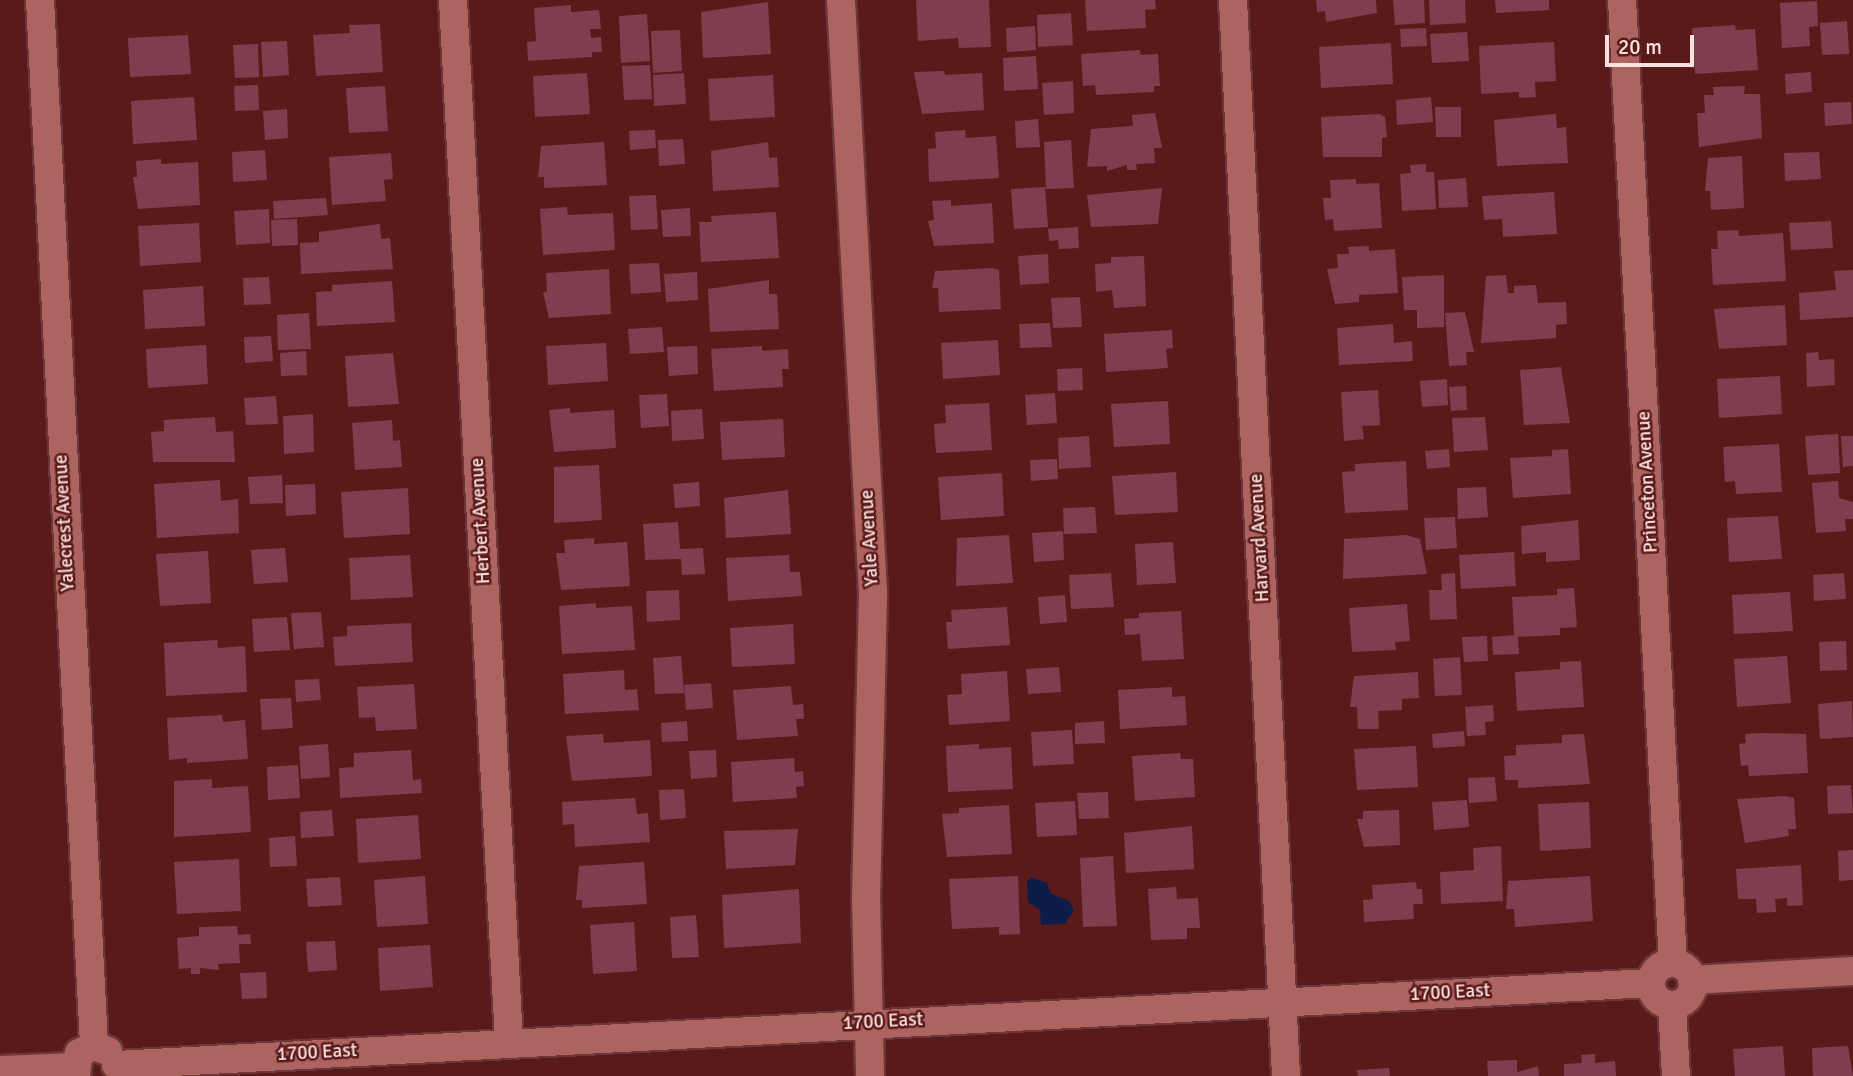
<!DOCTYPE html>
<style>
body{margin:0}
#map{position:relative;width:1853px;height:1076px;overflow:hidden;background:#5a1a1a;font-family:Signika,sans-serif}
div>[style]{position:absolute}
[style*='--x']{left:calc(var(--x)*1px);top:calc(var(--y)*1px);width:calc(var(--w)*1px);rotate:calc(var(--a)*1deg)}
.water>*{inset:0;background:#0c1e47}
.building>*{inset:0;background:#813d50}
.roads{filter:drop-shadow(2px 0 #6a3638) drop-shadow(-2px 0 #6a3638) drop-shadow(0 2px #6a3638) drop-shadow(0 -2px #6a3638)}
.street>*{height:28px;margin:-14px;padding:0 14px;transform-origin:14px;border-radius:14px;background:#ad6460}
.street>.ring{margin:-14px;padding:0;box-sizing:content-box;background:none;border:28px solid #ad6460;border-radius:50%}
span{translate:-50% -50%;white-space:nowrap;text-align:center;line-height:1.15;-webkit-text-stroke:5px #5a1a1a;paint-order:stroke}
.street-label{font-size:19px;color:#fae0de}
.scale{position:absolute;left:1605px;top:35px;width:89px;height:32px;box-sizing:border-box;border:4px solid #fae0de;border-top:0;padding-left:9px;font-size:21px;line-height:24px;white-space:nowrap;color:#fae0de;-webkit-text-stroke:5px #5a1a1a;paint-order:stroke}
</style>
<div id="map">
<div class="water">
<i style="clip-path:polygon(1032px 877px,1047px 883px,1051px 894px,1069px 901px,1074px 910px,1065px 924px,1041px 925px,1040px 910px,1028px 902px,1027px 881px)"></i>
</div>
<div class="building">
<i style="clip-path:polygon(916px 0,989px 0,991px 47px,959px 48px,958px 38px,918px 41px)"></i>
<i style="clip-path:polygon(1085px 0,1155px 0,1156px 9px,1145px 10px,1146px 28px,1087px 31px)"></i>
<i style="clip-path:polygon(1316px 0,1376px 0,1377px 13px,1326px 22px,1325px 11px,1317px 12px)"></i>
<i style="clip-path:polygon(1393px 0,1424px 0,1425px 23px,1395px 25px)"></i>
<i style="clip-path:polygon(1429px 0,1465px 0,1466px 23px,1430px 25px)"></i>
<i style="clip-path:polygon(1495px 0,1549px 0,1549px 10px,1496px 13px)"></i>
<i style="clip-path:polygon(1817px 1px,1818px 26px,1809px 27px,1810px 46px,1782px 48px,1780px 3px)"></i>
<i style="clip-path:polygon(768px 2px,771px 54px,703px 58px,701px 12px)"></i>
<i style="clip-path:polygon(571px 5px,571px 12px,599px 10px,601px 29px,590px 29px,591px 38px,601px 37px,602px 52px,592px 52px,592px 57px,528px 61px,527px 42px,536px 41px,534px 8px)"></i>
<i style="clip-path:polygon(1071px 13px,1073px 45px,1038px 47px,1037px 15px)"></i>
<i style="clip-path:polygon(647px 14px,650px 61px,621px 63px,619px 16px)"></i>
<i style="clip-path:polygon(1847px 21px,1849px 54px,1822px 55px,1820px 23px)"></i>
<i style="clip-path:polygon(380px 24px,383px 72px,316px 76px,313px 35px,350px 33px,349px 25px)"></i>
<i style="clip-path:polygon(1735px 25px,1736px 30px,1755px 29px,1758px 70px,1695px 74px,1692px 28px)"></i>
<i style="clip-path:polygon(1035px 26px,1036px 50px,1007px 52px,1006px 28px)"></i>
<i style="clip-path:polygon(1426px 28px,1427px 46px,1401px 47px,1400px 29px)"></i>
<i style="clip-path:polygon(680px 30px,682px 71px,653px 73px,651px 31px)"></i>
<i style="clip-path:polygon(1467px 32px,1469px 61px,1432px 63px,1430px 34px)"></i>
<i style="clip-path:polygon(188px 35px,191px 74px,130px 77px,128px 38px)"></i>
<i style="clip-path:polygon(287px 41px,289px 75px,263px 77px,261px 42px)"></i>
<i style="clip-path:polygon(1554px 42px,1556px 81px,1535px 82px,1536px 97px,1519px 98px,1519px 92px,1481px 94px,1479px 46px)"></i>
<i style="clip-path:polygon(1391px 43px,1393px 84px,1321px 88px,1319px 47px)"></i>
<i style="clip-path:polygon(258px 44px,259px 77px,235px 78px,233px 45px)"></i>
<i style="clip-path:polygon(1140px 50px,1141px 55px,1158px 54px,1160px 86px,1154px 86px,1154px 92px,1096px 95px,1095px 85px,1083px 86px,1081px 54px)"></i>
<i style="clip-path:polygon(1036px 56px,1038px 89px,1004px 91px,1003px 58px)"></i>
<i style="clip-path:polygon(650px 65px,652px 99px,624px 100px,622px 66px)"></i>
<i style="clip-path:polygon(944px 71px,945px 75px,982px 73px,984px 110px,922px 114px,914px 72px)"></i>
<i style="clip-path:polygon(1811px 72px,1812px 92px,1786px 94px,1785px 74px)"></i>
<i style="clip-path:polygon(587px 73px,590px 114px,535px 117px,533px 76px)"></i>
<i style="clip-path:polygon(684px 73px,686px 104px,654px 106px,653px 75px)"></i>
<i style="clip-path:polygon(773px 75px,775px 117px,710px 121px,708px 79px)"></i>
<i style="clip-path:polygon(1073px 81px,1074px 113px,1044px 115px,1042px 83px)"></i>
<i style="clip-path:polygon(258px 85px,259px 110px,235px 111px,234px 86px)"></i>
<i style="clip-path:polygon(385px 86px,388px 131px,349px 133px,346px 88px)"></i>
<i style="clip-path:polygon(1745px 86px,1744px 94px,1760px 94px,1762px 138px,1699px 147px,1697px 113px,1705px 113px,1704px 95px,1714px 95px,1713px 87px)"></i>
<i style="clip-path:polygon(194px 97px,197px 140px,133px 144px,131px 101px)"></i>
<i style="clip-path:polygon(1431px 97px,1433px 122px,1397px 125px,1396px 100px)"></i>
<i style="clip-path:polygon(1851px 102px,1852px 124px,1825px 126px,1824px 103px)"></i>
<i style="clip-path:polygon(1435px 107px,1461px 107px,1461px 137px,1436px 137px)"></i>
<i style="clip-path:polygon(287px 109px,288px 138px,265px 140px,263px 111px)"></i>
<i style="clip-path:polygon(1155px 113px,1162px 148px,1154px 148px,1155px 163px,1136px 164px,1137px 170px,1127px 170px,1127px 165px,1107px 171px,1107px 166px,1087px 167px,1091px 129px,1133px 126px,1132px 115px)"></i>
<i style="clip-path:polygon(1380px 114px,1385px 117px,1387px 137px,1382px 138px,1382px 157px,1323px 157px,1321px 117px)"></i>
<i style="clip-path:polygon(1556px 114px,1557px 128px,1566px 127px,1568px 163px,1497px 166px,1494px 120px)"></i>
<i style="clip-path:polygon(1038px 119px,1040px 147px,1016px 148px,1015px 121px)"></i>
<i style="clip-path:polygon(655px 130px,656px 148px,630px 150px,629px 131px)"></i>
<i style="clip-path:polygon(965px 130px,966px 138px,996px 136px,999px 178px,929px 182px,928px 149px,936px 148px,935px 132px)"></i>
<i style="clip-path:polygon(683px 139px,685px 164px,659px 166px,658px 140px)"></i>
<i style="clip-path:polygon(1071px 140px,1074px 188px,1046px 189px,1044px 142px)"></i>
<i style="clip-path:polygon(604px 142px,607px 185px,544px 188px,544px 177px,538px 177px,541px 146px)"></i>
<i style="clip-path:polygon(768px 142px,769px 158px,777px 157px,779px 187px,713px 191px,711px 151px)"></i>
<i style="clip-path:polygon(265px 150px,267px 180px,233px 182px,232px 152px)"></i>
<i style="clip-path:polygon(1819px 152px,1821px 179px,1785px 181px,1784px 153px)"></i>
<i style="clip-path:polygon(391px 153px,393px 179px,384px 180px,386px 201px,332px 205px,329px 157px)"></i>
<i style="clip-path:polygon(1742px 156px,1744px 208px,1711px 210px,1710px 191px,1705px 191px,1708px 158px)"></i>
<i style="clip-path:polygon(161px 159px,161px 164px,198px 162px,200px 205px,138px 209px,133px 177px,137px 177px,136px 161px)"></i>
<i style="clip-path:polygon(1426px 164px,1426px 172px,1434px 172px,1436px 209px,1402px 211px,1400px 174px,1411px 173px,1410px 165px)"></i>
<i style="clip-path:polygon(1466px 178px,1468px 207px,1439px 208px,1438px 180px)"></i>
<i style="clip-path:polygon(1356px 179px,1356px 184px,1379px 183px,1382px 228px,1334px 231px,1333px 219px,1325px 220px,1323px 198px,1331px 198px,1330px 180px)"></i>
<i style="clip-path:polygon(1045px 187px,1048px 227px,1014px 229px,1011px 189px)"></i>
<i style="clip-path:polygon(1162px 188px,1158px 224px,1091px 227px,1087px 195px)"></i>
<i style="clip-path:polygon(1554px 192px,1557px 234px,1503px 237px,1502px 219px,1484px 220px,1482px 196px)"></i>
<i style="clip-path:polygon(656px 195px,658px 229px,631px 230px,629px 196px)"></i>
<i style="clip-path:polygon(326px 198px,328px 215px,274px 219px,273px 201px)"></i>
<i style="clip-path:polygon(951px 200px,951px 206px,992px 203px,994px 243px,934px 246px,928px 221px,934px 220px,932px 201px)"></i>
<i style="clip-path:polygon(567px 207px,568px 215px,613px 213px,615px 250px,543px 255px,540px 209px)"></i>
<i style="clip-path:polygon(690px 208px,691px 236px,663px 237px,661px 210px)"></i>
<i style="clip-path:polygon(269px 209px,270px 243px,236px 245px,234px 211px)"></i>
<i style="clip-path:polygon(776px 212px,779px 258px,701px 262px,699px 222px,712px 222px,711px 216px)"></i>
<i style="clip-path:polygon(297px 219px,298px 245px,272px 246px,271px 220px)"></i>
<i style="clip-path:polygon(1831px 221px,1833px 248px,1791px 250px,1789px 223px)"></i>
<i style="clip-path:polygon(199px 223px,201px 262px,140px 266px,138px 226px)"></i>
<i style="clip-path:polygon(380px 224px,381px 239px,390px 238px,393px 269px,301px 274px,300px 243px,319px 242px,319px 232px)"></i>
<i style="clip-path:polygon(1078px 227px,1079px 248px,1059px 249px,1058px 240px,1049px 241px,1048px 229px)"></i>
<i style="clip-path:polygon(1738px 230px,1739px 236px,1783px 233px,1786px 281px,1713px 285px,1711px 249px,1718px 249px,1717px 231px)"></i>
<i style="clip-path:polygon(1369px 246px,1369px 251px,1395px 249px,1398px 293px,1359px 295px,1359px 302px,1335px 304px,1327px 269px,1338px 268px,1337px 254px,1349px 254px,1348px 247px)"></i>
<i style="clip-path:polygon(1048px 254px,1049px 283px,1020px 285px,1018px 256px)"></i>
<i style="clip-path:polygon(1144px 256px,1146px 306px,1114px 308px,1112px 290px,1096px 292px,1095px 264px,1111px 263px,1111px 257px)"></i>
<i style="clip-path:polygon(659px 263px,661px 292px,631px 294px,629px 264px)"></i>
<i style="clip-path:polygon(993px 268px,999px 270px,1001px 309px,939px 312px,938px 288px,932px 288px,935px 271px)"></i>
<i style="clip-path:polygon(609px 269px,611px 314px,549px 318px,543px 292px,547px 292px,546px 273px)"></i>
<i style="clip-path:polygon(1853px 270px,1853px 317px,1800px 320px,1799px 293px,1836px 290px,1834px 271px)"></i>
<i style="clip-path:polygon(697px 272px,698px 300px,666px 302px,664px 274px)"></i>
<i style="clip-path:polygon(1444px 275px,1444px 327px,1417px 328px,1417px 310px,1404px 310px,1402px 277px)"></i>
<i style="clip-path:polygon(1506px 275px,1508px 293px,1514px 293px,1514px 286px,1536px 285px,1538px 303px,1566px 302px,1567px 324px,1556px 325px,1556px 338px,1481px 343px,1486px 276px)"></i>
<i style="clip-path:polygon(269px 277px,271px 304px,244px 305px,243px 278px)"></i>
<i style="clip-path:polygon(769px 280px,769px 294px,777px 294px,779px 329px,710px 332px,708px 289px)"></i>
<i style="clip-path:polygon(392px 281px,395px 322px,317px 326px,316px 292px,332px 291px,332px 285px)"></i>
<i style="clip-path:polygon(203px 286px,205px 326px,145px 329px,143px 290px)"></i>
<i style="clip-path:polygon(1080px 297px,1082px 327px,1053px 328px,1051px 298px)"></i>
<i style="clip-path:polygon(1785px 305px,1787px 345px,1719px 349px,1714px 309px)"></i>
<i style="clip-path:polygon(1465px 312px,1474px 352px,1466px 352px,1467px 365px,1449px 366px,1445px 313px)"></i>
<i style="clip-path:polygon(309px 313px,311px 349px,278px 350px,277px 315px)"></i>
<i style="clip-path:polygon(1050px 323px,1052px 347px,1020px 348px,1019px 324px)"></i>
<i style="clip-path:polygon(1393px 324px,1394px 343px,1412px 341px,1413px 361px,1339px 365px,1337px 328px)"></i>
<i style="clip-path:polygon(662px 327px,664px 352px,630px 354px,628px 329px)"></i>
<i style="clip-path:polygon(1172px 330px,1173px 348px,1166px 349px,1168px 368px,1106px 372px,1104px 334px)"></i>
<i style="clip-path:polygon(271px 336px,273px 361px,245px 363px,244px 337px)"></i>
<i style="clip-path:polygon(998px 340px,1000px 375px,943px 379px,941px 343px)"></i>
<i style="clip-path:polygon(606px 343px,608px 381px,548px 385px,546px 346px)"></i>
<i style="clip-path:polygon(206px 345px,208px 384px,148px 388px,146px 349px)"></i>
<i style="clip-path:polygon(697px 346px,698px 374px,669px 376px,667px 347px)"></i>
<i style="clip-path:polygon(762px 346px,762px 351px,788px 349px,789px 369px,782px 369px,783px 387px,714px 391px,711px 349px)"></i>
<i style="clip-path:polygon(306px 351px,307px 375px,281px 376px,280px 353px)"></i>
<i style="clip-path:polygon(1818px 352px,1819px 360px,1834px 359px,1835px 385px,1807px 387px,1806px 353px)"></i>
<i style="clip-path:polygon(393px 353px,399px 404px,348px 407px,345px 356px)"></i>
<i style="clip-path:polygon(1561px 367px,1570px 423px,1524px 425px,1520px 370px)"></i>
<i style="clip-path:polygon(1082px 368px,1083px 390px,1058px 391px,1057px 369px)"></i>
<i style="clip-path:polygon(1780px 376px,1782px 414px,1719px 418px,1717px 379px)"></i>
<i style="clip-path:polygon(1447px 379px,1448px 405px,1422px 407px,1420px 381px)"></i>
<i style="clip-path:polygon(1466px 386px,1467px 410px,1451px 411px,1449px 387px)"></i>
<i style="clip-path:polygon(1378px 390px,1380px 425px,1362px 426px,1364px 439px,1344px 441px,1341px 392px)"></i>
<i style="clip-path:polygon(1055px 393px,1057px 423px,1027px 425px,1025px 395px)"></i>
<i style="clip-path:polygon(667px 394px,669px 426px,641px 428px,639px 395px)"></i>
<i style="clip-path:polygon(276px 396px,278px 424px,246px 425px,244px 398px)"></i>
<i style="clip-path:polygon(1168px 401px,1170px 444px,1114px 447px,1111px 404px)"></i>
<i style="clip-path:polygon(989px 403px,992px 450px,936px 453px,934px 424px,946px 423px,945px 405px)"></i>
<i style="clip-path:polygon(570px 408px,570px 413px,614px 410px,616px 448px,554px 452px,549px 410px)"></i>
<i style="clip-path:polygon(702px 409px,704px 439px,672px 441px,671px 411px)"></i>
<i style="clip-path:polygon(313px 414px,314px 452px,284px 454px,283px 416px)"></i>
<i style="clip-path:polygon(215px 417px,216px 432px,233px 431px,235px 462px,153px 462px,151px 432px,164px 431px,164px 420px)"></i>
<i style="clip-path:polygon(1485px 417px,1488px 450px,1454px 452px,1452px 418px)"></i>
<i style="clip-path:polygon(783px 419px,785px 457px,722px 460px,720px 422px)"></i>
<i style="clip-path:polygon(392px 420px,393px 441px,400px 440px,402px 467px,355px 470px,352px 423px)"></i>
<i style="clip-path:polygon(1838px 434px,1840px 473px,1808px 475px,1805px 436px)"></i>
<i style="clip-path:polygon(1089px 436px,1091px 467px,1059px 469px,1058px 438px)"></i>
<i style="clip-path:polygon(1841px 436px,1853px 436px,1853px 466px,1843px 467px)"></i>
<i style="clip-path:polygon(1779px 444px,1782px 492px,1736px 494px,1735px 481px,1725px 482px,1723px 447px)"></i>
<i style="clip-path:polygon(1449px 449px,1450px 467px,1427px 469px,1425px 451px)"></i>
<i style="clip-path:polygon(1568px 449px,1571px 494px,1513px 498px,1510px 458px,1552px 456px,1552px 450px)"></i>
<i style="clip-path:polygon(1057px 459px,1058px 479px,1031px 481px,1030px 460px)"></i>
<i style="clip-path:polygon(1406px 461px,1408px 510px,1345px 513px,1342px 472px,1355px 471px,1355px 464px)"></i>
<i style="clip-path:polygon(599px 465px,602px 520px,554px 523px,554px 467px)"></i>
<i style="clip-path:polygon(1176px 472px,1178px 512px,1115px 515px,1112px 476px)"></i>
<i style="clip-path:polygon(1002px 473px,1004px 516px,941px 520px,938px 477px)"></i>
<i style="clip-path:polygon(282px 475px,283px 503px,250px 504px,248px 477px)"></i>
<i style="clip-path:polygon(220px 480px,221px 501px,238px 499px,239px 533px,157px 538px,154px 484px)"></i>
<i style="clip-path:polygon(1838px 481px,1839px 498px,1853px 502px,1853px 519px,1845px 519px,1846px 531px,1816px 533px,1812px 483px)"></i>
<i style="clip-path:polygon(699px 482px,700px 506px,675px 508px,673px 484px)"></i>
<i style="clip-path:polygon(315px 484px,316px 514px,286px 516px,285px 485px)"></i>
<i style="clip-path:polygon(1486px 487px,1488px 517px,1458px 519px,1457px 488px)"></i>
<i style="clip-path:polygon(408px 488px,410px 534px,344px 538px,341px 492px)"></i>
<i style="clip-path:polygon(788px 490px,791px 534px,726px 538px,724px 498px)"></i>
<i style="clip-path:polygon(1095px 507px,1097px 533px,1064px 534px,1063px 508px)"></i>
<i style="clip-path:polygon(1778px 516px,1782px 559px,1729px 562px,1727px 518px)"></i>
<i style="clip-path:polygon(1455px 517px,1457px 548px,1426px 550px,1424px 518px)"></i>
<i style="clip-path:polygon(1578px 520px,1580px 560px,1546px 562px,1546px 552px,1522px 554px,1521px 526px)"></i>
<i style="clip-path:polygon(678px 522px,680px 549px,703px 548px,705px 574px,682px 575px,681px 559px,645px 560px,643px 524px)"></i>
<i style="clip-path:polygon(1063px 531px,1064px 560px,1034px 562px,1032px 533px)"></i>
<i style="clip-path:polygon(1009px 535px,1013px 583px,956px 586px,957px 538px)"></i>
<i style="clip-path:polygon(1406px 535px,1420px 539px,1427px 574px,1343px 579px,1344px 539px)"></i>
<i style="clip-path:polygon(594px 538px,594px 544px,627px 542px,630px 586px,561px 590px,556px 553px,565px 553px,564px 540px)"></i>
<i style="clip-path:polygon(1173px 542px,1176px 583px,1137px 585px,1135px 544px)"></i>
<i style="clip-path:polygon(285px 548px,288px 582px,254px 584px,251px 550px)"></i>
<i style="clip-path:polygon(208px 551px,211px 603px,160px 606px,156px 554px)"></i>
<i style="clip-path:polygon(1514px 552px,1516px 586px,1461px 589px,1459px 555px)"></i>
<i style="clip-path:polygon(410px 555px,413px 597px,351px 600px,349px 558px)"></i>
<i style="clip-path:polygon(789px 555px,790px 572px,800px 572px,802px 596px,728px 601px,726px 558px)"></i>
<i style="clip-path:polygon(1111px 573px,1114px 607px,1071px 609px,1069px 575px)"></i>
<i style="clip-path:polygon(1455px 573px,1457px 619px,1430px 620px,1429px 590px,1442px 590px,1441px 574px)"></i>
<i style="clip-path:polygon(1844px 573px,1846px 599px,1814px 601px,1813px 575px)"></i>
<i style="clip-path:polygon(1574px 588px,1577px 627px,1560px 628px,1560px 635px,1518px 637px,1519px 654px,1493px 655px,1492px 637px,1514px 635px,1512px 597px,1557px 595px,1557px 589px)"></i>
<i style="clip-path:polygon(679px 590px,680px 620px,647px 622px,646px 591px)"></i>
<i style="clip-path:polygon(1790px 592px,1793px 631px,1734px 634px,1732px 595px)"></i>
<i style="clip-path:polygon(1065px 595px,1067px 622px,1040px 624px,1038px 597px)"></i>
<i style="clip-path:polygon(596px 603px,596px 608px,632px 606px,635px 650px,562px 654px,559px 606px)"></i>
<i style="clip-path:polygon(1407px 604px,1410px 641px,1395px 642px,1396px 650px,1352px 652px,1349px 608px)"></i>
<i style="clip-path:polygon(1007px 607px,1010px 645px,948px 649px,946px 622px,952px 622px,951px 610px)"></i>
<i style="clip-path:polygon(1181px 611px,1184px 659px,1142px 661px,1140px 634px,1125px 635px,1124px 619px,1139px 618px,1139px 613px)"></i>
<i style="clip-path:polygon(321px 612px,324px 647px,294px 649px,291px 613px)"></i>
<i style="clip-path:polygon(287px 617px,290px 650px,254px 652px,252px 619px)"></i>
<i style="clip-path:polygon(411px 623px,413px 662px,335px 666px,333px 637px,347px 636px,347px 626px)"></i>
<i style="clip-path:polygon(793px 624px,795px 664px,732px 667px,730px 628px)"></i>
<i style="clip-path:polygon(1487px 636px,1488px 661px,1464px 662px,1462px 637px)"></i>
<i style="clip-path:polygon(217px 640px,218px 648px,245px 646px,247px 692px,166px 696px,164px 643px)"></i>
<i style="clip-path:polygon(1846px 641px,1847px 670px,1820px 671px,1819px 642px)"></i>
<i style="clip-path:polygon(681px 656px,684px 693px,655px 694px,653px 658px)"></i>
<i style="clip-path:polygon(1787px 656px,1791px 703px,1737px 707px,1734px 659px)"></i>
<i style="clip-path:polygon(1460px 657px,1462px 695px,1435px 696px,1433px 659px)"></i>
<i style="clip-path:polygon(1581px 661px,1584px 707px,1517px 711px,1515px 672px,1560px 669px,1560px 662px)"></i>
<i style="clip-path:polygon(1059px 667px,1061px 692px,1028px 694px,1026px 669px)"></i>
<i style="clip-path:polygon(624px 670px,625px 690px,637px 689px,639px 710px,565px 714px,563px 674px)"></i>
<i style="clip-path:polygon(1007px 671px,1010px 721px,949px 725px,947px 695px,962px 694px,961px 674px)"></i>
<i style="clip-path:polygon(1418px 672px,1419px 698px,1402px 699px,1402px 710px,1378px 711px,1379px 729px,1358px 729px,1357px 707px,1350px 707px,1354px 676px)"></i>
<i style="clip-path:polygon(319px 679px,321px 700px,296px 702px,295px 680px)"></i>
<i style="clip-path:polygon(711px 683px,713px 708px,686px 710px,684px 685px)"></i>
<i style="clip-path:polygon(414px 684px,417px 729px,376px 731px,375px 717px,359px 718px,357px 687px)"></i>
<i style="clip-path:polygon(791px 686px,793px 705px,803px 704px,804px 719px,796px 719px,798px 736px,737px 740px,733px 690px)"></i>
<i style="clip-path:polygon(1172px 687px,1172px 697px,1185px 696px,1187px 725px,1120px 729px,1118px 690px)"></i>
<i style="clip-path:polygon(291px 698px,293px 728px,262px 730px,260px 699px)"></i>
<i style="clip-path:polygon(1852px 701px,1853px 737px,1820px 739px,1818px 704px)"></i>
<i style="clip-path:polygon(1493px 705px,1494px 721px,1485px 722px,1486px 735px,1467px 736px,1465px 707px)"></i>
<i style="clip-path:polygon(222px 715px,223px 722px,245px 720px,248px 759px,187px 763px,187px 758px,169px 760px,167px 718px)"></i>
<i style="clip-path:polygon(687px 721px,688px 741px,662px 742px,661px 723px)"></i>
<i style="clip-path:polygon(1104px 721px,1105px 743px,1075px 744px,1075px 723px)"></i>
<i style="clip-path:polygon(1072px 730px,1074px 764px,1033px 766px,1031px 732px)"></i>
<i style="clip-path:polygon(1464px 731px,1465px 746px,1433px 748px,1432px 734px)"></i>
<i style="clip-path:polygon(1763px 733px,1806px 734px,1808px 773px,1749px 776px,1748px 765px,1741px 766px,1739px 744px,1746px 743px,1745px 734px)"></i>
<i style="clip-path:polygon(603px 734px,604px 743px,650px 740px,652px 776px,572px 781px,566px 736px)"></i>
<i style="clip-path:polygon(1584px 734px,1590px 784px,1518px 788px,1518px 780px,1505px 780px,1504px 756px,1516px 755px,1516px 745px,1562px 743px,1562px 735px)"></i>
<i style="clip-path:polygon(328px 744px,330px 777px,301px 779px,299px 746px)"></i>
<i style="clip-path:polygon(979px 744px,979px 749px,1011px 747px,1013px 789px,948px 792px,946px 746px)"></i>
<i style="clip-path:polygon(1416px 746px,1418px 787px,1357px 790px,1354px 749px)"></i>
<i style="clip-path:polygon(411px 750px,413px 780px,421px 779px,422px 793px,340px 798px,339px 768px,354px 767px,354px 753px)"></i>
<i style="clip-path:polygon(716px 750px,717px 777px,691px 779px,689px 751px)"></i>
<i style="clip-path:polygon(1180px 753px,1181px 759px,1193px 759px,1195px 797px,1135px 801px,1132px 756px)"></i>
<i style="clip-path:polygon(794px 758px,795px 772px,803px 771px,804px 786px,796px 787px,797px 798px,733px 802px,731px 762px)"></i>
<i style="clip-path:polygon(298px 765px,300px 798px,268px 800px,267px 767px)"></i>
<i style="clip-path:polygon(1495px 777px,1497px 801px,1469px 803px,1468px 778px)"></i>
<i style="clip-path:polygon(212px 779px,212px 788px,248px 786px,251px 832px,174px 837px,174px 781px)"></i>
<i style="clip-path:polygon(1851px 785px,1853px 813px,1828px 814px,1827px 786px)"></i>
<i style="clip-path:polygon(684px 789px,686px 818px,660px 820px,659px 790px)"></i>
<i style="clip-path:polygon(1108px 792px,1109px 818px,1079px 819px,1077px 793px)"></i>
<i style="clip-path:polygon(1785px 796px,1794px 798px,1796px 829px,1788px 829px,1789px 836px,1745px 843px,1737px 799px)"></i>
<i style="clip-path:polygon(635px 798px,637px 814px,648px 813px,650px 842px,575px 847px,574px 824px,563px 825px,562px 802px)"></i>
<i style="clip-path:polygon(1467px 800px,1469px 827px,1434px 830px,1432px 802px)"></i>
<i style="clip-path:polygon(1075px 801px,1077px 835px,1037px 837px,1035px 803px)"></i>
<i style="clip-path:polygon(1589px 802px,1591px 848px,1540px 851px,1538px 804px)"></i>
<i style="clip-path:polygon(1009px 805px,1012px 854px,947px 857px,942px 814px,959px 813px,959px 808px)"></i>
<i style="clip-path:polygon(332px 810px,334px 836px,301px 838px,300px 812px)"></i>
<i style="clip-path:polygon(1399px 810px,1400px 845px,1364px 847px,1357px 819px,1363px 819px,1363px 811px)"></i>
<i style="clip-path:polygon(418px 815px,421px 859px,358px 863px,356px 819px)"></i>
<i style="clip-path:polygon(1192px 826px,1194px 869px,1126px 873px,1124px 833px)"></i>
<i style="clip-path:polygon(798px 829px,795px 865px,726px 869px,724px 831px)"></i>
<i style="clip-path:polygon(295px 836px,297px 866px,270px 867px,269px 838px)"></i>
<i style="clip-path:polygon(1501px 846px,1503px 901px,1441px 904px,1440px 872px,1474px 870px,1473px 848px)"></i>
<i style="clip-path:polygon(1853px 850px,1853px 880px,1839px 881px,1838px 851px)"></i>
<i style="clip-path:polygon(1113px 856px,1117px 926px,1083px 927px,1080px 858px)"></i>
<i style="clip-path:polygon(239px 859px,241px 911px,177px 914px,174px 862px)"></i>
<i style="clip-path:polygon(644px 862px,647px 904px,582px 908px,582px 900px,576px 900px,579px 866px)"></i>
<i style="clip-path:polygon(1801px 865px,1803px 905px,1787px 906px,1787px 898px,1775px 899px,1776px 912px,1757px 913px,1756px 899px,1738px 899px,1736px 869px)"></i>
<i style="clip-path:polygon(425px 876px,428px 924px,377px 927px,374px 880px)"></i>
<i style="clip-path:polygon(1018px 876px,1020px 934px,999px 935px,999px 927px,952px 929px,949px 879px)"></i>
<i style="clip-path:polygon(1590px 876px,1593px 921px,1515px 927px,1514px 909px,1506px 909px,1508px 881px)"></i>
<i style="clip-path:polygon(340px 877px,342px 905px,308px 907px,306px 879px)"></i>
<i style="clip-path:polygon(1416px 882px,1417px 889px,1422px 889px,1423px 904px,1413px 904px,1414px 919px,1364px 922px,1363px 900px,1373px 899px,1372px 885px)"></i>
<i style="clip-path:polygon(1176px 887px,1177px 899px,1198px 898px,1200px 928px,1187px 928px,1187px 939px,1151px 940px,1148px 889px)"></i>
<i style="clip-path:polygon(799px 889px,801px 943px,724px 948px,722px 895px)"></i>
<i style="clip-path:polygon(696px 915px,699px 957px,672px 958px,670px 917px)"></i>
<i style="clip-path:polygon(634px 922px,637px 971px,593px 974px,590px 925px)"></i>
<i style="clip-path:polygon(237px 926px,238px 935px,250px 934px,251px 944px,239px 944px,240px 963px,218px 964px,219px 970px,200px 968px,200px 974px,191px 974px,191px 968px,179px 969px,177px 938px,199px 936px,199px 927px)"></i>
<i style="clip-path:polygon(335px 941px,337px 970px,308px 972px,306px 942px)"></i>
<i style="clip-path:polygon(430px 945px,433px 987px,380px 991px,378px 948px)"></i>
<i style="clip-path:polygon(266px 972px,267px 998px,242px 999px,240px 973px)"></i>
<i style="clip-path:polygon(1783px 1046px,1785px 1076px,1735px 1076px,1733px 1049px)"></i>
<i style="clip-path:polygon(1848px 1046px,1853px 1076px,1813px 1076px,1812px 1048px)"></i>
<i style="clip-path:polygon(1595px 1054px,1595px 1063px,1615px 1061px,1616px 1076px,1564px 1076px,1564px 1064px,1582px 1063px,1581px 1055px)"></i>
<i style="clip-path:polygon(1517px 1060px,1517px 1072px,1538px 1066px,1539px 1076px,1488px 1076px,1487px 1061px)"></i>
<i style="clip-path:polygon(1389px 1068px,1390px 1076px,1358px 1076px,1357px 1070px)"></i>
</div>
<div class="roads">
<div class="street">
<i style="--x:40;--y:0;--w:1047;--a:87.04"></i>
<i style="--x:453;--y:0;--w:1043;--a:86.92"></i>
<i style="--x:841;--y:0;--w:594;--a:86.91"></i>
<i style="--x:873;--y:593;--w:304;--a:91.3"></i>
<i style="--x:866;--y:897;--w:179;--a:88.7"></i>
<i style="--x:1233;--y:0;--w:1077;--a:87.18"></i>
<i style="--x:1622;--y:0;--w:964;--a:86.97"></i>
<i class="ring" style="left:1651px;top:963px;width:14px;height:14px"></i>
<i style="--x:1692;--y:980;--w:161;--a:-3.2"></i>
<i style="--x:1672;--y:1005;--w:71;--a:86.8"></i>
<i style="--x:116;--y:1065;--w:1537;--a:-3.06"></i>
<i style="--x:0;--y:1070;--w:74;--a:-2.3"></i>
<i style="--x:76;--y:1076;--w:23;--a:-83"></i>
<i style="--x:79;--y:1053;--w:17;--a:-25"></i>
<i style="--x:94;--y:1046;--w:15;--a:20"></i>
</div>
</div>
<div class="street-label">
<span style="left:1648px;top:482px;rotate:-93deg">Princeton Avenue</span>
<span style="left:481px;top:521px;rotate:-93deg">Herbert Avenue</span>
<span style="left:65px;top:523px;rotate:-93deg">Yalecrest Avenue</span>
<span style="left:870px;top:538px;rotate:-93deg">Yale Avenue</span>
<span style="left:1260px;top:538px;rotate:-93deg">Harvard Avenue</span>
<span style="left:1450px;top:993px;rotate:-3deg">1700 East</span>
<span style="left:883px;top:1022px;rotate:-3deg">1700 East</span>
<span style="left:317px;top:1053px;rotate:-3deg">1700 East</span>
</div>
<div class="scale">20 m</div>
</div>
